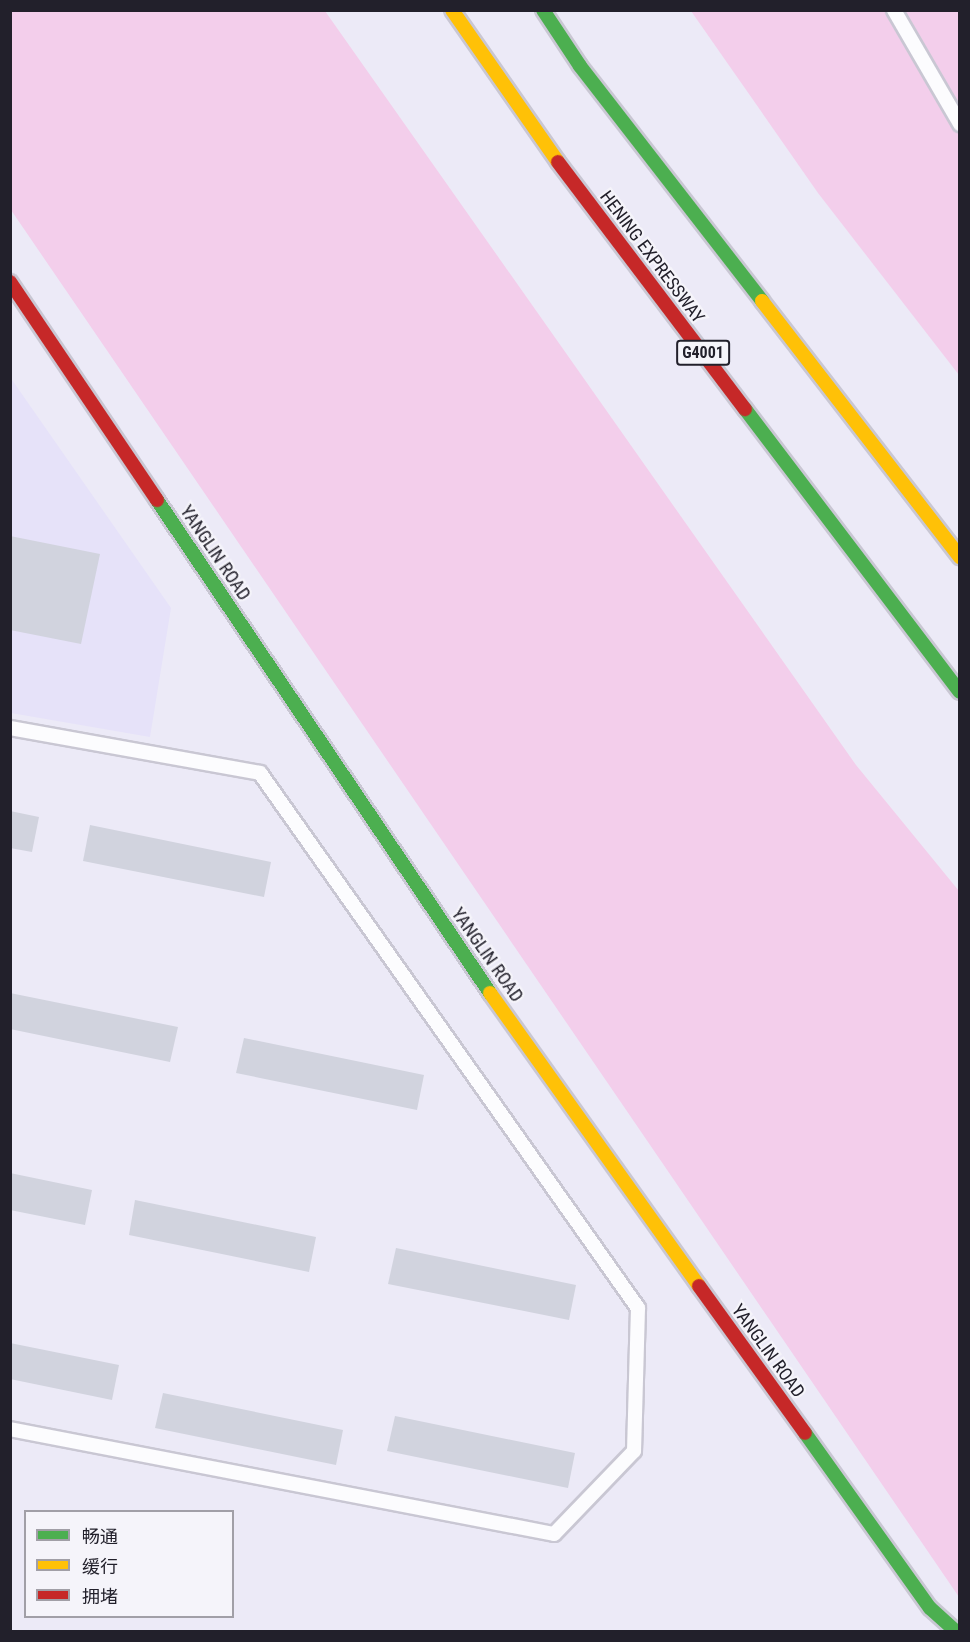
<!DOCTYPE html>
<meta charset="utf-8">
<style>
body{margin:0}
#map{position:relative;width:970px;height:1642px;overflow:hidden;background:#eceaf7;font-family:"Roboto Condensed","Noto Sans SC",sans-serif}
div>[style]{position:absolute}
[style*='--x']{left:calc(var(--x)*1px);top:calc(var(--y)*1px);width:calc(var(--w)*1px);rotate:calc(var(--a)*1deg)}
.built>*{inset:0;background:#e6e2f9}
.green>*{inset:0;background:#f3ceeb}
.building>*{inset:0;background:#d1d3de}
.roads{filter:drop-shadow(2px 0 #c9c7d3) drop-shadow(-2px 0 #c9c7d3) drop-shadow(0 2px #c9c7d3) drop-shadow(0 -2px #c9c7d3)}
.lane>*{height:14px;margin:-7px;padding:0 7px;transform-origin:7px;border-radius:7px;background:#fcfcfe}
.fast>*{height:14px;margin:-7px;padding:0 7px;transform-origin:7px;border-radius:7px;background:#4caf50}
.slow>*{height:14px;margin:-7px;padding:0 7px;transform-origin:7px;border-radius:7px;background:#ffc107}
.jam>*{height:14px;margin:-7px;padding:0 7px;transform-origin:7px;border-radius:7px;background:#c62828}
span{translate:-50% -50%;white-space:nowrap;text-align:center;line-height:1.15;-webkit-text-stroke:4.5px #f5f4fa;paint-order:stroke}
.shield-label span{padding:2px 4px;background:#f5f4fa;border:2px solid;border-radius:4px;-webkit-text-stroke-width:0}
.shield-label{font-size:16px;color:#22202b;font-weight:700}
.street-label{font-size:18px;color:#22202b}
.frame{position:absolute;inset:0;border:12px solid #22202b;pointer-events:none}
.legend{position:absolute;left:24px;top:1510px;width:210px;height:108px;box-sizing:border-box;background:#f5f4fa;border:2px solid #a19fa7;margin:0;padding:8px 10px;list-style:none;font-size:18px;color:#22202b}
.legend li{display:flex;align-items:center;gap:12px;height:30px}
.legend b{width:30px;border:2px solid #a19fa7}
</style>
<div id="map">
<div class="built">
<i style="clip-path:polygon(10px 377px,171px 608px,150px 737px,11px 713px)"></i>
</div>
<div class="green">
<i style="clip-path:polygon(10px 11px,325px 11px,856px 765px,959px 891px,959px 1597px,11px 210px)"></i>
<i style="clip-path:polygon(691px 11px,959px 11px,959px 375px,818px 193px)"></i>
</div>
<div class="building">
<i style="clip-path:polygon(10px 536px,100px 554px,81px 644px,10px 630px)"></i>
<i style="clip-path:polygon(10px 811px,39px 817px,32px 852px,10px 848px)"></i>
<i style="clip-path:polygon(90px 825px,271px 862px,264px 897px,83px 861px)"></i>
<i style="clip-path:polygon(10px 993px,178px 1027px,170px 1062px,10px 1029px)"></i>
<i style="clip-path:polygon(244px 1038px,424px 1075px,417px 1110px,236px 1073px)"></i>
<i style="clip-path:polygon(10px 1173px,92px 1190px,85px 1225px,10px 1210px)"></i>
<i style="clip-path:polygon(135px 1200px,316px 1237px,309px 1272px,129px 1235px)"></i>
<i style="clip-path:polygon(396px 1248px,576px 1285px,569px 1320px,388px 1284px)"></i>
<i style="clip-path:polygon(10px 1343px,119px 1365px,112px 1400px,10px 1379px)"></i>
<i style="clip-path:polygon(163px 1393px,343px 1430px,336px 1465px,155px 1428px)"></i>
<i style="clip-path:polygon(395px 1416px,575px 1453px,568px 1488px,387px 1451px)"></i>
</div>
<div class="roads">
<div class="lane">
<i style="--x:894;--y:10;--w:132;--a:59.9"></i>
<i style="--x:10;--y:728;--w:254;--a:10.2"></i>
<i style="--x:260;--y:773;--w:655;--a:54.76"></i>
<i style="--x:638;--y:1308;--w:143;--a:91.6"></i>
<i style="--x:634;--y:1451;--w:115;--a:133.9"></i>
<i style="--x:554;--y:1534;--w:554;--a:-169.08"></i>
</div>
<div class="fast">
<i style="--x:543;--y:10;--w:67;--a:56.5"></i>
<i style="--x:580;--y:66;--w:297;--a:52.2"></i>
<i style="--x:745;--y:409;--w:355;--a:52.8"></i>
<i style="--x:157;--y:500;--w:595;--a:55.96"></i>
<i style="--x:805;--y:1433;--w:215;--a:54.5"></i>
<i style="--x:930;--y:1608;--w:36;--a:42"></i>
</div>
<div class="slow">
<i style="--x:452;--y:10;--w:185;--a:55.1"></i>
<i style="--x:762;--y:301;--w:324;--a:52.3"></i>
<i style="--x:490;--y:993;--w:360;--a:54.5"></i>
</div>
<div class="jam">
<i style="--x:558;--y:162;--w:310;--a:52.9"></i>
<i style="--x:10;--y:282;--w:263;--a:56"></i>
<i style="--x:699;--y:1286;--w:181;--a:54.2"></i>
</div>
</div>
<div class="shield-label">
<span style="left:703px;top:353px">G4001</span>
</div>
<div class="street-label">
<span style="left:652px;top:257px;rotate:53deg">HENING EXPRESSWAY</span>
<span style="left:215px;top:553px;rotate:56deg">YANGLIN ROAD</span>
<span style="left:487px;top:955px;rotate:55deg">YANGLIN ROAD</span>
<span style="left:768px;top:1351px;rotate:54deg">YANGLIN ROAD</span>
</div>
<div class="frame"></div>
<ul class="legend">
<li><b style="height:8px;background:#4caf50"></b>畅通</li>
<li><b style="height:8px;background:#ffc107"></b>缓行</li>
<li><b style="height:8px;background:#c62828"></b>拥堵</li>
</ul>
</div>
